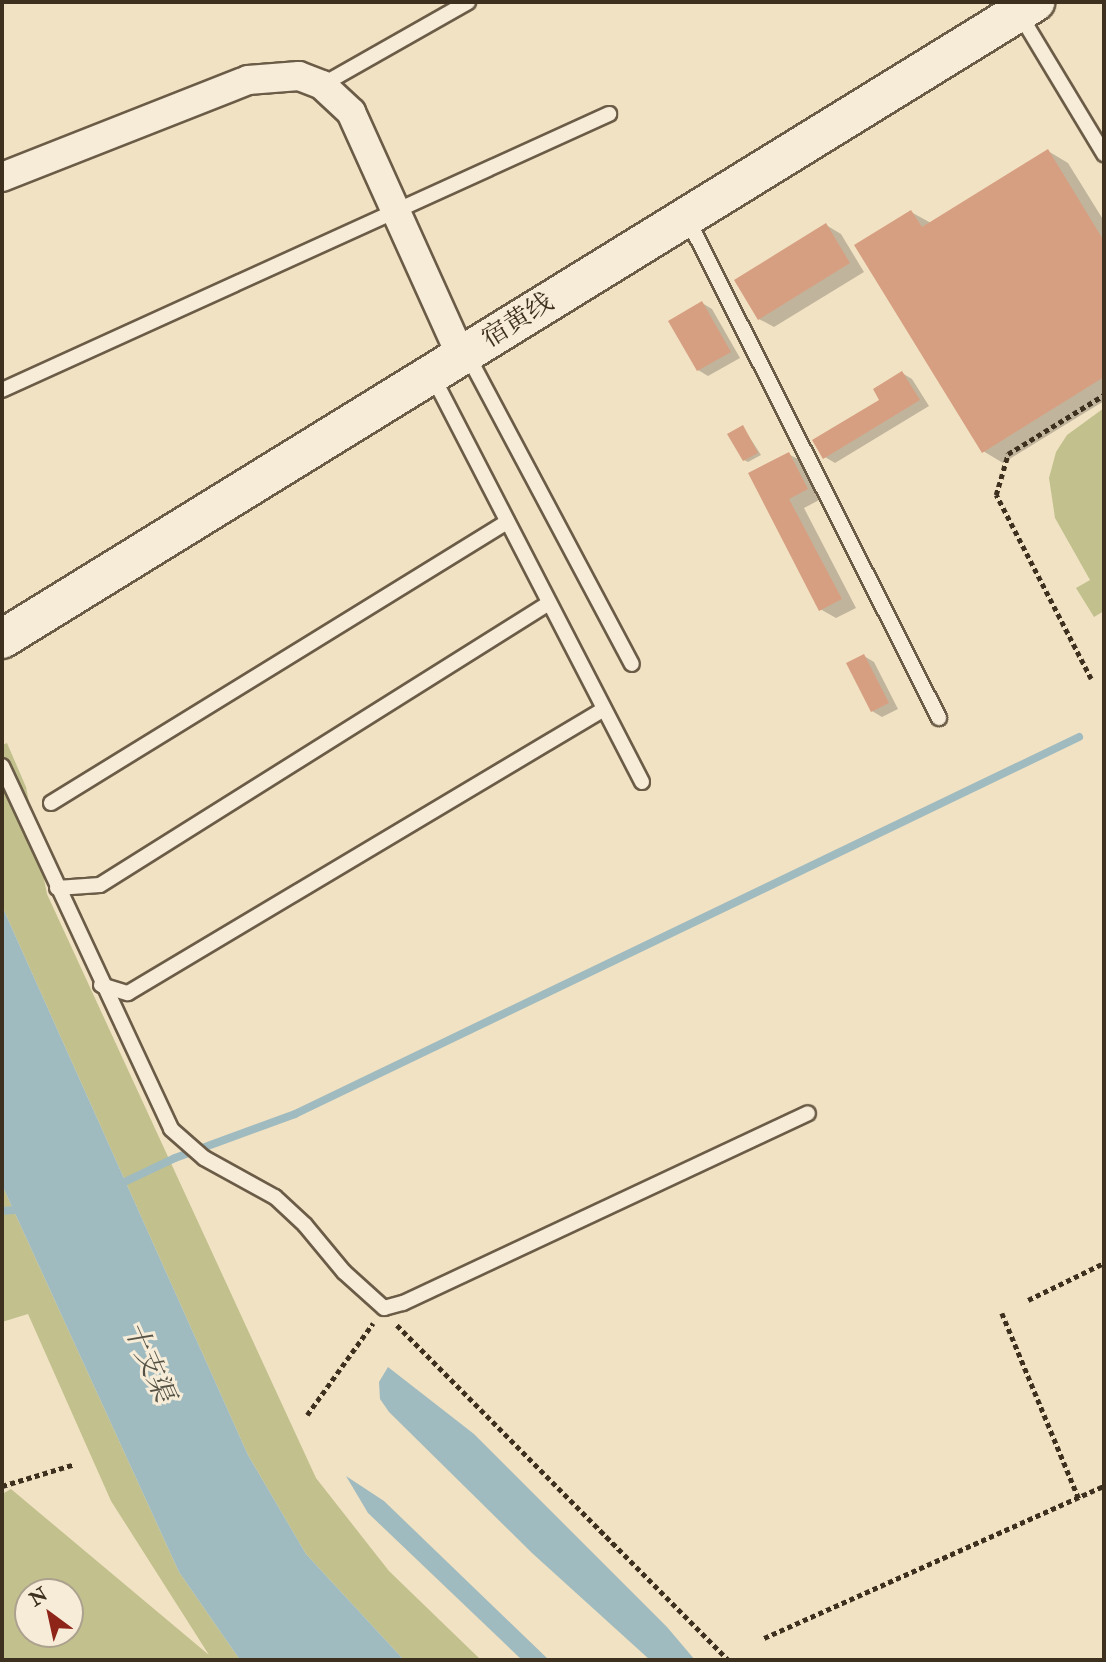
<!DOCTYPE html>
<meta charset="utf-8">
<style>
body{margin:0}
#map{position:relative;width:1106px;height:1662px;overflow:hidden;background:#f1e2c3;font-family:"IM FELL Double Pica","Noto Serif SC",serif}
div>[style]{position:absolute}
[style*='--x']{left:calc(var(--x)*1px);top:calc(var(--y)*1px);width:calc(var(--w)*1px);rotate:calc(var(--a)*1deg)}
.green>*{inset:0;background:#c2c18e}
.water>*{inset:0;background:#a0bbbf}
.shadow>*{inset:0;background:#0003}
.stream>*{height:8px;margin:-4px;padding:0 4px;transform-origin:4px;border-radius:4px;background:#a0bbbf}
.building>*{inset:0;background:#d79f81}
.path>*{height:4.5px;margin-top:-2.25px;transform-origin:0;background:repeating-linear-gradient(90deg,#3e301e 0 5px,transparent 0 8.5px)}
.roads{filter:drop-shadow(2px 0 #6b5c47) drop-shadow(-2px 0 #6b5c47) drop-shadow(0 2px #6b5c47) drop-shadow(0 -2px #6b5c47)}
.lane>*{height:14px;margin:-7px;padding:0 7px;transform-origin:7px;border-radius:7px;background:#f6ecd8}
.street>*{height:28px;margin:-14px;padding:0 14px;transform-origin:14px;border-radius:14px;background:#f6ecd8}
.secondary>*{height:38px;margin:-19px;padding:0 19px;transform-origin:19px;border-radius:19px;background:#f6ecd8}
span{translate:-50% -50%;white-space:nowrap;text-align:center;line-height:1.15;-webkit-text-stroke:6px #f6ecd8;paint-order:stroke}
.street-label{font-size:26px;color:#3e301e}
.water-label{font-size:28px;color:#565346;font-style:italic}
.frame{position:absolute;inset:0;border:4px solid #3e301e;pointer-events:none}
.north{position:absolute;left:14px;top:1578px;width:70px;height:70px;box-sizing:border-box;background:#f6ecd8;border:2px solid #aca18e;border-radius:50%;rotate:327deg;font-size:19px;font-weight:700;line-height:28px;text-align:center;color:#3e301e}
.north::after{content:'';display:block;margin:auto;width:24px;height:32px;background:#8f2418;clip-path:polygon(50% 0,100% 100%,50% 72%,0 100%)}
</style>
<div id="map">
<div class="green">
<i style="clip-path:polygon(1104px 408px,1104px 611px,1094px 617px,1076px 588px,1090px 580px,1055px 518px,1049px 478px,1056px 452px,1067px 435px)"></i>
<i style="clip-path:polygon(7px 743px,26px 787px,47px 894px,316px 1478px,389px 1571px,481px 1660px,404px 1660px,306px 1554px,248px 1455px,2px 906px,2px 745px)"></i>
<i style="clip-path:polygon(evenodd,2px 1185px,179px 1572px,240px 1660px,2px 1660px,2px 1494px,11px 1489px,209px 1655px,111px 1501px,28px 1314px,2px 1322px,2px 1185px,28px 1592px,70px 1592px,70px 1634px,28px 1634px,28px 1592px)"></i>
</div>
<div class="water">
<i style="clip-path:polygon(2px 906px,248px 1455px,306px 1554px,404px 1660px,240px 1660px,179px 1572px,2px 1185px)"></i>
<i style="clip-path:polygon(388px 1367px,474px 1434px,667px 1627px,695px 1660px,650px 1660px,532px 1553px,389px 1412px,380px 1399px,379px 1382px)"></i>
<i style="clip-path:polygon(346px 1476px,384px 1501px,549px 1660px,522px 1660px,368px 1513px)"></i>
</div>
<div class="shadow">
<i style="clip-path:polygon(1048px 151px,1068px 163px,1104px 221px,1104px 401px,1003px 463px,983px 451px,911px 212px,931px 223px)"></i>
<i style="clip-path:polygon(826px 225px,841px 234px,864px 272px,774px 327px,759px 319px)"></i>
<i style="clip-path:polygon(702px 303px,712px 309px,740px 358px,708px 376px,698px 370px)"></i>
<i style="clip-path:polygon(902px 373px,912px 379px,929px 406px,835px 463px,825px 457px,882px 401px)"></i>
<i style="clip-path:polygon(743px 427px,761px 455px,748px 462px,744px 460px)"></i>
<i style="clip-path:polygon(788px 454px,804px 462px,823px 498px,804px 508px,856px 608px,836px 618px,820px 609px,750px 474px)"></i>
<i style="clip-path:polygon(864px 656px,874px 662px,898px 709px,882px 717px,872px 711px)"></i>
</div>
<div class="stream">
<i style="--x:116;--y:1186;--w:65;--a:-25.4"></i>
<i style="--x:175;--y:1158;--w:128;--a:-20.1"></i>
<i style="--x:295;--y:1114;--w:870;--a:-25.68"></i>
<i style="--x:2;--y:1211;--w:21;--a:-5"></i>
</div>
<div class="building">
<i style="clip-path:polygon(1048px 149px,1104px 241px,1104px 377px,982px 453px,854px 245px,911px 210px,922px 227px)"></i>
<i style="clip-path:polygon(826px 223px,850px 263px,758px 320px,734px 280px)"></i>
<i style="clip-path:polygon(702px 301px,731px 352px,697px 371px,668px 321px)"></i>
<i style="clip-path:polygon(902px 371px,920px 400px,823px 459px,812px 440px,879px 400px,873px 389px)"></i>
<i style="clip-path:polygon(743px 425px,758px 453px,743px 461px,727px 434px)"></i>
<i style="clip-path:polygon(789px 452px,808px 489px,789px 499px,842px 599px,819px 611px,748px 473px)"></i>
<i style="clip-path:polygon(864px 654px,889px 703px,871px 712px,846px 663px)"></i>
</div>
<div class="path">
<i style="--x:1091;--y:679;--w:207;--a:-117.3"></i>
<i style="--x:996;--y:495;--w:43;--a:-73.7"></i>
<i style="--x:1008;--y:454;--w:113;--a:-31.6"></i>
<i style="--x:1028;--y:1300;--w:85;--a:-26"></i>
<i style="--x:1002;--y:1313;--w:201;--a:67.5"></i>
<i style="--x:397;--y:1325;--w:472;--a:45.3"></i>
<i style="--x:307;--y:1415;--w:113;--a:-54.3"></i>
<i style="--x:2;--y:1486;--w:76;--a:-16.8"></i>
<i style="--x:764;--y:1638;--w:372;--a:-24.1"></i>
</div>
<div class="roads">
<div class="lane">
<i style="--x:1019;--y:13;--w:165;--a:58.9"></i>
<i style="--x:322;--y:85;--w:168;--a:-29.6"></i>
<i style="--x:687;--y:218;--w:560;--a:63.25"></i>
<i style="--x:467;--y:354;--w:351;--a:62"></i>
<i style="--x:432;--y:375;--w:458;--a:62.7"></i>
<i style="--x:2;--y:390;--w:667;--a:-24.45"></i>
<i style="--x:2;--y:766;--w:400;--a:65"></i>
<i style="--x:171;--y:1129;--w:44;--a:41.3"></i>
<i style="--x:204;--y:1158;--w:81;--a:28.8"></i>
<i style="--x:275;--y:1197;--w:41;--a:43"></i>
<i style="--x:305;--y:1225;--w:61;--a:50.3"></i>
<i style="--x:344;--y:1272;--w:54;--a:42"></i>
<i style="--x:384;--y:1308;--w:20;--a:-15"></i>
<i style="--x:403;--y:1303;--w:447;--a:-25.1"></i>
<i style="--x:51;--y:803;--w:536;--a:-31.64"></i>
<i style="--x:57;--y:888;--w:43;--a:-4"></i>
<i style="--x:100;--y:885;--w:530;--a:-32.13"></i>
<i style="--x:101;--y:985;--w:28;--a:17"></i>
<i style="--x:128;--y:993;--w:554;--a:-30.82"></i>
</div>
<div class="street">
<i style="--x:2;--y:177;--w:264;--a:-21.5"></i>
<i style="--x:248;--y:80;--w:51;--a:-4.5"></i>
<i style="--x:299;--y:76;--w:25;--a:21"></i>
<i style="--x:322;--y:85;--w:40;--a:43"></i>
<i style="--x:351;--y:112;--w:268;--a:65.7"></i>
</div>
<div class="secondary">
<i style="--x:2;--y:639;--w:1214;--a:-31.66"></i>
</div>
</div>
<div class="street-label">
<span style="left:518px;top:321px;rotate:-32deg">宿黄线</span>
</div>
<div class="water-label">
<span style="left:148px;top:1362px;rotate:66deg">十支渠</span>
</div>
<div class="frame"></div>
<div class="north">N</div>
</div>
